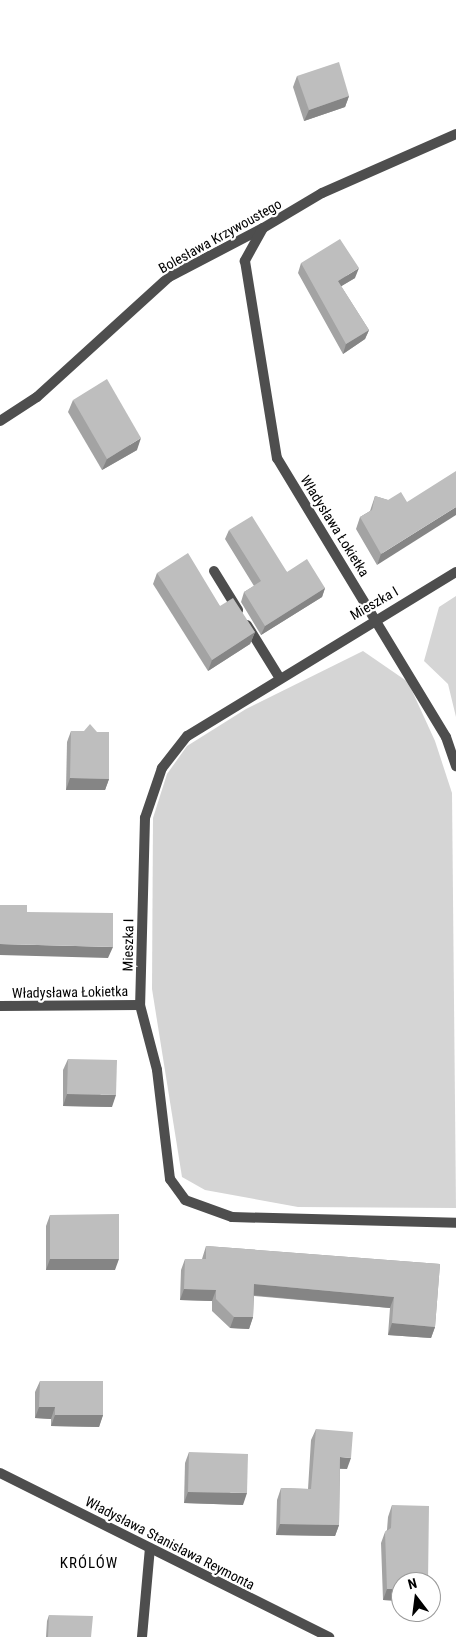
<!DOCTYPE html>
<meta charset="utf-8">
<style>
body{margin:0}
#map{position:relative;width:456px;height:1637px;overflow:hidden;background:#fff;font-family:"Roboto Condensed",sans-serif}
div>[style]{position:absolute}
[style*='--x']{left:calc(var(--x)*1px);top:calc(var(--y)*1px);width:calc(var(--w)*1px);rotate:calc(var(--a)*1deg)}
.green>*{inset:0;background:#d5d5d5}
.lane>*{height:10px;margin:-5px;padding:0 5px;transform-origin:5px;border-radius:5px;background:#4e4e4e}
.street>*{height:10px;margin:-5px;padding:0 5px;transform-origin:5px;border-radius:5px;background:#4e4e4e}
.wall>*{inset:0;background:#a3a3a3}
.shaded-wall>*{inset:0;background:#858585}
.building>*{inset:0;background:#bebebe}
span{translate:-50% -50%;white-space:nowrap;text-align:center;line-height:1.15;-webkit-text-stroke:4.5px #fff;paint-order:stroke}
.street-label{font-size:14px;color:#000}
.neighbourhood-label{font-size:15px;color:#000;letter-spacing:1px}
.north{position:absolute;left:391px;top:1572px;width:50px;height:50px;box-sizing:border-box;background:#fff;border:1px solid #999;border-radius:50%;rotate:345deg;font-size:14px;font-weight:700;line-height:20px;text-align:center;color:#000}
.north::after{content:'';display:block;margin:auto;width:18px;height:22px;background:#000;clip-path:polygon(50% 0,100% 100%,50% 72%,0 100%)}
</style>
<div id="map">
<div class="green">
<i style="clip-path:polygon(456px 596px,456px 717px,448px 684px,424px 661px,439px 607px)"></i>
<i style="clip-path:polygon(363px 651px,408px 682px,435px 741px,452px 793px,456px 1208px,298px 1207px,205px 1190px,182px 1177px,152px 989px,153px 818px,167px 774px,187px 746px,246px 709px)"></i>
</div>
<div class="lane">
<i style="--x:0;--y:421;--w:44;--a:-33"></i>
<i style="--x:37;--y:397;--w:178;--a:-42.3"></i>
<i style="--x:169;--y:277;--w:106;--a:-27.5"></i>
<i style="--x:214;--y:571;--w:46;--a:58.4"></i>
<i style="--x:247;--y:625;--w:61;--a:58.4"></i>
</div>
<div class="street">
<i style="--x:456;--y:134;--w:146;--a:156.2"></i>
<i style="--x:322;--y:193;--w:69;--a:149.3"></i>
<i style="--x:263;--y:228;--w:38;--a:119"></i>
<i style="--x:245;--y:261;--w:200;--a:80.8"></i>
<i style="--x:277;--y:458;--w:326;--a:58.8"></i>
<i style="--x:446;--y:737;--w:31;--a:71"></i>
<i style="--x:456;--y:572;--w:315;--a:148.6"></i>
<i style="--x:187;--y:736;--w:41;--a:128"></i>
<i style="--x:162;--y:768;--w:53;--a:108.8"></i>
<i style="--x:145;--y:818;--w:187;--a:91.5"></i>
<i style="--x:140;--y:1005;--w:67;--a:75.3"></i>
<i style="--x:157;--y:1070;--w:110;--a:83.2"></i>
<i style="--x:170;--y:1179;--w:26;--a:54"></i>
<i style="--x:185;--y:1200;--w:50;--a:19.9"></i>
<i style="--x:232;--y:1217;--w:224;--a:1.5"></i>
<i style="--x:0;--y:1006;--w:140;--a:-0.4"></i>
<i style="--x:0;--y:1473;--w:368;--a:26.5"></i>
<i style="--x:142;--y:1637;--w:89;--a:-84.9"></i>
</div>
<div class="wall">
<i style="clip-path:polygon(297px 76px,349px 96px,345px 107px,304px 121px,293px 87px)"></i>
<i style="clip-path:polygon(301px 263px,355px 278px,341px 286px,369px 330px,365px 339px,343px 354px,298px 273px)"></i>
<i style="clip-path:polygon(73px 400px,137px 450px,102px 470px,68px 412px)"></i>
<i style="clip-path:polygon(375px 496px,388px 500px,407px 502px,377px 565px,356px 529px,360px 517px,370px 511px)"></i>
<i style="clip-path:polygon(229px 530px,287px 572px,325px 588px,322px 597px,261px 635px,241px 602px,244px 592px,254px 586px,225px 539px)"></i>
<i style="clip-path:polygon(157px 573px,220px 606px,255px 632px,250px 644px,208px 671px,153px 584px)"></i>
<i style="clip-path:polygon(71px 731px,109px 779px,105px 790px,66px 790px,67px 742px)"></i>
<i style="clip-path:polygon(68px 1059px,112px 1107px,63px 1106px,63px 1070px)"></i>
<i style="clip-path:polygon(50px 1215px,115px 1270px,46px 1270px,46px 1226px)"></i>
<i style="clip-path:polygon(206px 1246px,440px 1264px,435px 1327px,431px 1338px,388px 1335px,390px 1308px,254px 1296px,253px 1317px,249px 1329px,230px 1328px,212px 1311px,212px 1301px,180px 1300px,181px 1270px,185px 1259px,202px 1259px)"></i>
<i style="clip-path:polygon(40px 1381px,103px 1415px,99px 1427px,51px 1426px,51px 1419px,35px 1418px,35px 1392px)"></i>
<i style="clip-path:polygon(316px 1429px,347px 1469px,340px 1469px,339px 1525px,335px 1536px,276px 1535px,277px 1500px,281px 1488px,308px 1489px,311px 1440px)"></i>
<i style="clip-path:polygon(189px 1452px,243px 1505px,184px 1503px,185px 1463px)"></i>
<i style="clip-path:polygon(392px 1505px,401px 1582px,401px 1601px,383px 1600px,381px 1543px,385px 1532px,387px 1530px,388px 1517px)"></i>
<i style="clip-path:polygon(49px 1615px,91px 1637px,46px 1637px,47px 1621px)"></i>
</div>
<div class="shaded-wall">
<i style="clip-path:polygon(349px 96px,345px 107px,304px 121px,309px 110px)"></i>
<i style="clip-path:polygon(359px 268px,355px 278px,335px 290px,338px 281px)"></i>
<i style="clip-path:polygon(369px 330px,365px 339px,343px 354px,346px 344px)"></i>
<i style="clip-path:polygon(141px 438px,137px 450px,102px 470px,107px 459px)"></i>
<i style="clip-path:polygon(456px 507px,456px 515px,377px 565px,381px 554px)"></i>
<i style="clip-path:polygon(325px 588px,322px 597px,261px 635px,265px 626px)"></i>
<i style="clip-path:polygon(255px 632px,250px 644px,208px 671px,212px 660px)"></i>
<i style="clip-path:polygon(70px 778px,109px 779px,105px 790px,66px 790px)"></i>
<i style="clip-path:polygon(0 944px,113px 947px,108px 958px,0 955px)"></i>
<i style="clip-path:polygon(67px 1094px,116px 1095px,112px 1107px,63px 1106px)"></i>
<i style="clip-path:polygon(50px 1259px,119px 1259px,115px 1270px,46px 1270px)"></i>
<i style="clip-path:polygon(254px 1284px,394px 1297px,390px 1308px,250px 1295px)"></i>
<i style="clip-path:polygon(184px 1289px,216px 1290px,212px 1301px,180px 1300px)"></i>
<i style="clip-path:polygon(234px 1317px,253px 1317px,249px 1329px,230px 1328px)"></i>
<i style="clip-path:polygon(392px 1323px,435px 1327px,431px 1338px,388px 1335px)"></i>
<i style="clip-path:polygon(39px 1407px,55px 1407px,51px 1419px,35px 1418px)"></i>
<i style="clip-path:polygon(55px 1415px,103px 1415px,99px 1427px,51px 1426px)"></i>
<i style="clip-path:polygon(340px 1457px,351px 1458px,347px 1469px,336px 1468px)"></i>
<i style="clip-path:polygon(188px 1492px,247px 1493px,243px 1505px,184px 1503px)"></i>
<i style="clip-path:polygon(280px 1524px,339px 1525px,335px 1536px,276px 1535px)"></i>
<i style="clip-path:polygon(387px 1589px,401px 1589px,401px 1601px,383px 1600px)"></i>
</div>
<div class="building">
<i style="clip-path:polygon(339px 62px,349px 96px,309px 110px,297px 76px)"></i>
<i style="clip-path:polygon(340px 239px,359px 268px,338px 281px,369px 330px,346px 344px,301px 263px)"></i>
<i style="clip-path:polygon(107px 379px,141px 438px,107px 459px,73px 400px)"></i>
<i style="clip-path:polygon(456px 471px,456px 507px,381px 554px,360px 517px,372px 510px,375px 496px,388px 500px,401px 492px,407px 502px)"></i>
<i style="clip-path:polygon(252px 516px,287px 572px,307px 559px,325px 588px,265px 626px,244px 592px,261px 581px,229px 530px)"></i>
<i style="clip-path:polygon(188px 553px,220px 606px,233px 598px,255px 632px,212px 660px,157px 573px)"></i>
<i style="clip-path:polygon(90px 724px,97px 732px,109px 732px,109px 779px,70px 778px,71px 731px,84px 731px)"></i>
<i style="clip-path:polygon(0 905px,27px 905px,27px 912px,113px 913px,113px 947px,0 944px)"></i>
<i style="clip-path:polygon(68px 1059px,117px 1060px,116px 1095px,67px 1094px)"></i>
<i style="clip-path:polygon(119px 1214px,119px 1259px,50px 1259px,50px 1215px)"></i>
<i style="clip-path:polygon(206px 1246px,440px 1264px,435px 1327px,392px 1323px,394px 1297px,254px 1284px,253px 1317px,234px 1317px,216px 1299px,216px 1290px,184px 1289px,185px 1259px,206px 1259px)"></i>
<i style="clip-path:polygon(40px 1381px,103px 1381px,103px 1415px,55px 1415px,55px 1407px,39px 1407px)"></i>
<i style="clip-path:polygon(316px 1429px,353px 1432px,351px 1458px,340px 1457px,339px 1525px,280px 1524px,281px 1488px,311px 1489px)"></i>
<i style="clip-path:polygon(189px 1452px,248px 1454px,247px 1493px,188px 1492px)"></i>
<i style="clip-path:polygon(392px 1505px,429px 1506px,428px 1582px,401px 1582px,401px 1589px,387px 1589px,385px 1532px,391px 1528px)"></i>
<i style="clip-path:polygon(49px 1615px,93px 1616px,91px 1637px,48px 1637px)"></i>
</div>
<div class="street-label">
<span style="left:220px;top:236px;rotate:-29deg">Bolesława Krzywoustego</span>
<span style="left:335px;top:526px;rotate:58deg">Władysława Łokietka</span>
<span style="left:374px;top:603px;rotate:-30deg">Mieszka I</span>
<span style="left:128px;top:945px;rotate:-89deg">Mieszka I</span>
<span style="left:70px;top:992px;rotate:-1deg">Władysława Łokietka</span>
<span style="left:170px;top:1543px;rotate:27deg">Władysława Stanisława Reymonta</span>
</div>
<div class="neighbourhood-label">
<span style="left:89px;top:1564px">KRÓLÓW</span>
</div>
<div class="north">N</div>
</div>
